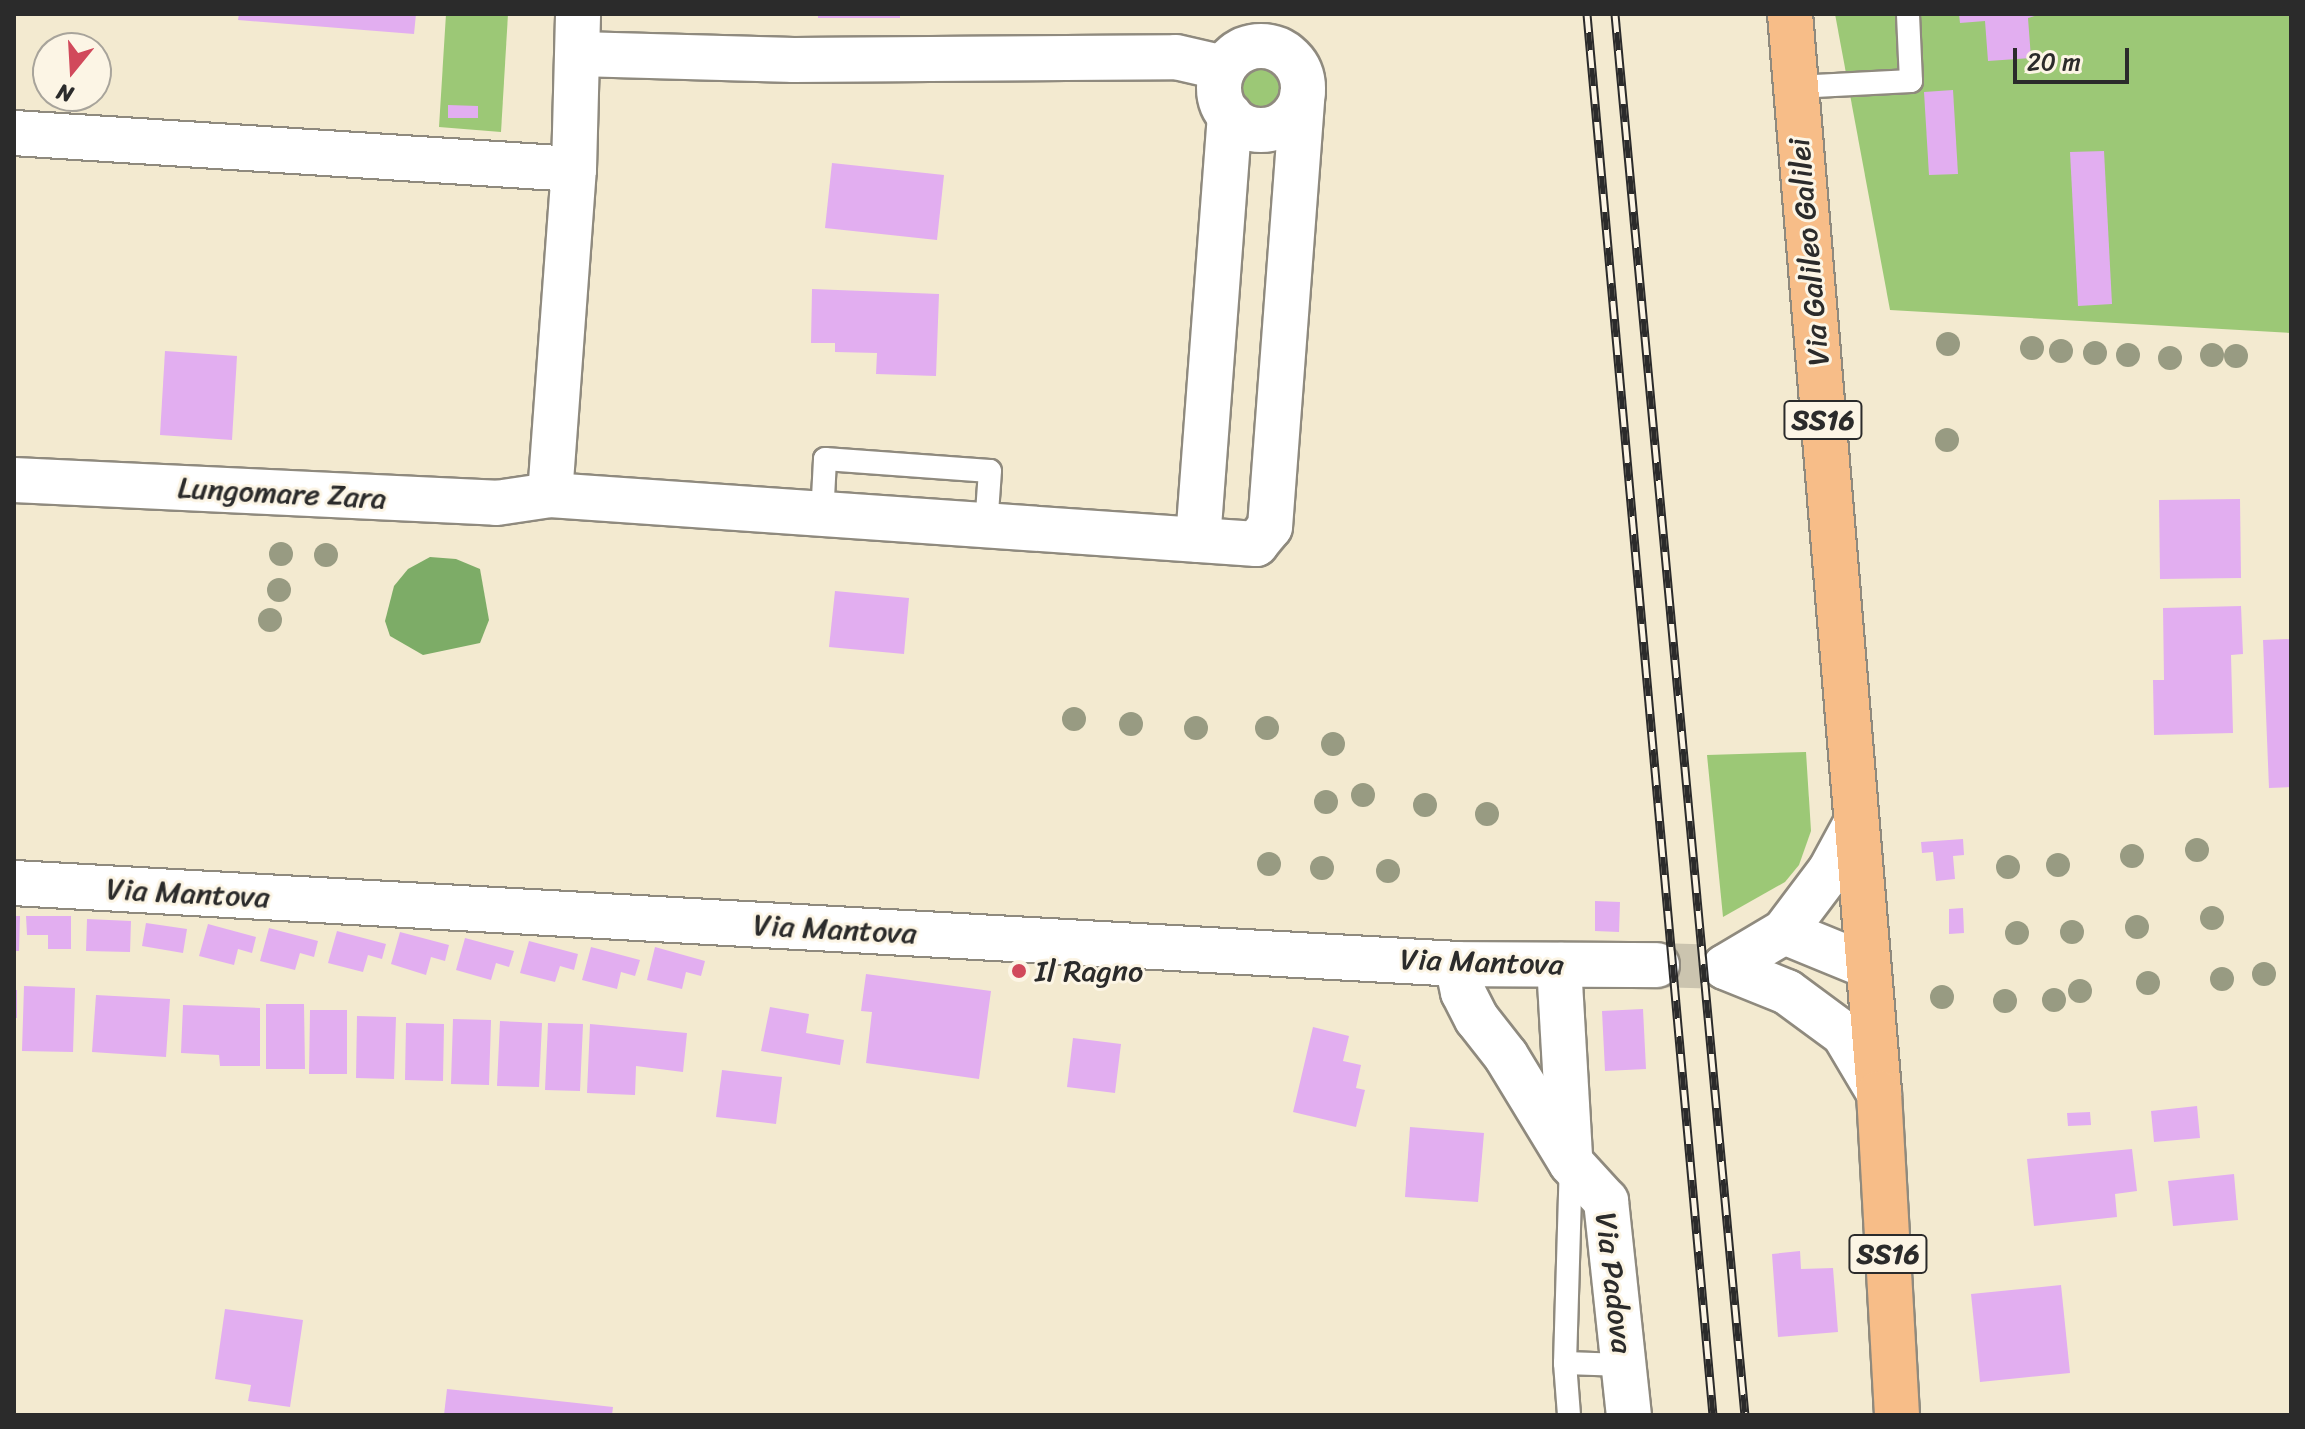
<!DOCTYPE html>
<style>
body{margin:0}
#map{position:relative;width:2305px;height:1429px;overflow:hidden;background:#f3ead0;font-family:Sriracha,sans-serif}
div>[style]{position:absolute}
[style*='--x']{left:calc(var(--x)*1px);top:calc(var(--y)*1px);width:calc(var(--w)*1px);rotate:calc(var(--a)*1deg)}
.green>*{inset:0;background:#9cc876}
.round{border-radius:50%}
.forest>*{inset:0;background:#7dac67}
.building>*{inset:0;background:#e2aef0}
.tertiary-tunnel>*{height:44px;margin-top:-22px;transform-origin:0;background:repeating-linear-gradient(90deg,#cbc4af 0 44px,transparent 0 66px)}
.roads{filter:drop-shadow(2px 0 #8f8a7e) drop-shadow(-2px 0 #8f8a7e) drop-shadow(0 2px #8f8a7e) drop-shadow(0 -2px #8f8a7e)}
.service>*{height:22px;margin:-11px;padding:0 11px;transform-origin:11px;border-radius:11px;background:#fff}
.minor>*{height:44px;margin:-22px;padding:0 22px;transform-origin:22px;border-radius:22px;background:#fff}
.minor>.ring{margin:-22px;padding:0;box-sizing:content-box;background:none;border:44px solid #fff;border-radius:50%}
.tertiary>*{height:44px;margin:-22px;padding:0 22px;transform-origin:22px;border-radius:22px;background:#fff}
.primary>*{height:44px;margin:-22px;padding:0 22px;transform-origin:22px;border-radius:22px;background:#f7bd88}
.rail>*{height:9px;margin-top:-4.5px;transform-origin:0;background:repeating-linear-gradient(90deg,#fcf5e5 0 18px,#2b2b2b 0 36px);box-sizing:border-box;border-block:2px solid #2b2b2b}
.trees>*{width:24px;height:24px;margin:-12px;border-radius:50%;background:#989b82}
.dots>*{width:22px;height:22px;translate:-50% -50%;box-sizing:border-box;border:4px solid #fcf5e5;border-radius:50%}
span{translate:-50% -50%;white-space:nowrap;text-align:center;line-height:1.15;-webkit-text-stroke:6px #fcf5e5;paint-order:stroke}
.shield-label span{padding:2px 6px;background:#fcf5e5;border:2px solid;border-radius:6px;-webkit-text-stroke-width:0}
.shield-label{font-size:28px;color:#2b2b2b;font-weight:700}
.street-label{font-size:30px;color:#2b2b2b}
.poi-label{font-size:30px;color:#2b2b2b}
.left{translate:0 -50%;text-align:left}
.frame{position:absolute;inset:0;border:16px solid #2b2b2b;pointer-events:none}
.north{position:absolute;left:32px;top:32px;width:80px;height:80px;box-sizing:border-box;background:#fcf5e5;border:2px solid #a8a49b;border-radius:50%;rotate:198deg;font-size:22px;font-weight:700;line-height:32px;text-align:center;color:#2b2b2b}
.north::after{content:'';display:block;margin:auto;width:28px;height:36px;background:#d1495b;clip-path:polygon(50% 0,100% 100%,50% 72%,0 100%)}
.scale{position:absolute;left:2013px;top:48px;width:116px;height:36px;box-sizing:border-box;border:4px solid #2b2b2b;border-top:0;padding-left:10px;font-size:24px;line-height:28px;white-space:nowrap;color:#2b2b2b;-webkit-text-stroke:6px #fcf5e5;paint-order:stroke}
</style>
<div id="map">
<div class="green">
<i style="clip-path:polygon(446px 14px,508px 14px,501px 132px,439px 127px)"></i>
<i style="clip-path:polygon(1835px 14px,2291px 14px,2291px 333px,1890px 310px)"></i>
<i class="round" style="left:1235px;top:66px;width:50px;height:50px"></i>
<i style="clip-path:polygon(1806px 752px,1811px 831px,1799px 865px,1785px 882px,1723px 917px,1707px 755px)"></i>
</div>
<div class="forest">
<i style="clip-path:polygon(430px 557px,456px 559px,480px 569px,489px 620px,480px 643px,423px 655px,390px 636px,385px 621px,394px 586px,408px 569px)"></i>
</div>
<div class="building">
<i style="clip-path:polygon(239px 14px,416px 14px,414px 34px,238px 20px)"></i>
<i style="clip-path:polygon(818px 14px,900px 14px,900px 18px,818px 18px)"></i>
<i style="clip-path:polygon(1959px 14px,2042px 14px,2028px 18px,2031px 58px,1988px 61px,1985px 21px,1960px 23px)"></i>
<i style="clip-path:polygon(1953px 90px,1958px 174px,1929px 175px,1924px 92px)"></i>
<i style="clip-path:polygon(448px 105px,478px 106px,478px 118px,448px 118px)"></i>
<i style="clip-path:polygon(2104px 151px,2112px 304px,2078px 306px,2070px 152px)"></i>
<i style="clip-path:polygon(832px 163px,944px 175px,937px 240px,825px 228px)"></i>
<i style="clip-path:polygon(812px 289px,939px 294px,936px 376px,876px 374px,877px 353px,835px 352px,835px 343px,811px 343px)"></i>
<i style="clip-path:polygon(165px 351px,237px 356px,232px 440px,160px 435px)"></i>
<i style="clip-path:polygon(2240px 499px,2241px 578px,2160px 579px,2159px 500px)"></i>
<i style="clip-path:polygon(835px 591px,909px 598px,904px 654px,829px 647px)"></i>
<i style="clip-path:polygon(2241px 606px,2243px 654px,2231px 655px,2233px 733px,2154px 735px,2153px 680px,2164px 680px,2163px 608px)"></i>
<i style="clip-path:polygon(2291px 639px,2291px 787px,2269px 788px,2263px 640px)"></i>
<i style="clip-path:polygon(1963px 839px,1964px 855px,1953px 856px,1955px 879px,1936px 881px,1933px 852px,1922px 853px,1921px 842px)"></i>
<i style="clip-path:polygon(1595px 901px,1620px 902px,1619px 932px,1595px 931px)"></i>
<i style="clip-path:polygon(1963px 908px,1964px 933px,1949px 934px,1949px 909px)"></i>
<i style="clip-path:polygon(14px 916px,20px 916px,19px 951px,14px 951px)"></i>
<i style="clip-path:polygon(26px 916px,71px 916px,71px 949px,48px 949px,48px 935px,27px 935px)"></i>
<i style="clip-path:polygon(87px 919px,131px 921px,130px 952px,86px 951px)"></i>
<i style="clip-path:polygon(146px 923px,187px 929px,183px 953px,142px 946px)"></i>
<i style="clip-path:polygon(208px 924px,256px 937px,252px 953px,238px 949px,234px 965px,199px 956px)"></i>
<i style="clip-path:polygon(269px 928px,318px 941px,314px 957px,300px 953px,295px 970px,260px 961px)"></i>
<i style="clip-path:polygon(337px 931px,386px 944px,382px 959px,368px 955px,363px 972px,328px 963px)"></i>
<i style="clip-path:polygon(400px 932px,449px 945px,445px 961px,431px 957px,426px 975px,391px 964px)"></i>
<i style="clip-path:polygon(465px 938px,514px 951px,509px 967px,496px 963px,491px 980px,456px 970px)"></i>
<i style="clip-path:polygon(529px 941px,578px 954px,574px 970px,560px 966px,555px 982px,520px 973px)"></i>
<i style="clip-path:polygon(591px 947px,640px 960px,635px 976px,621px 972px,617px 989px,582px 980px)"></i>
<i style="clip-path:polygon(655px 947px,705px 961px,701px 976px,686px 972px,682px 989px,647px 980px)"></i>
<i style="clip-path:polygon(866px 974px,991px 991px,979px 1079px,866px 1063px,872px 1012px,861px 1011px)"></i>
<i style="clip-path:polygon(24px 986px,75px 988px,73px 1052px,22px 1051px)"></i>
<i style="clip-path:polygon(14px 990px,17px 990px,17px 1018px,14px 1018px)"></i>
<i style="clip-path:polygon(96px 995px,170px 999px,166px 1057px,92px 1052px)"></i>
<i style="clip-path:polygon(266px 1004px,304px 1004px,305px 1069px,266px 1069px)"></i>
<i style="clip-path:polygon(183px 1005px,260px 1008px,260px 1066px,220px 1066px,219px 1055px,181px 1053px)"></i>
<i style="clip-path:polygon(770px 1007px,809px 1014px,806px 1033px,844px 1040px,840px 1065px,761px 1051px)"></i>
<i style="clip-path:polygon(1643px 1009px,1646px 1069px,1605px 1071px,1602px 1011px)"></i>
<i style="clip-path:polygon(310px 1010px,347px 1010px,347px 1074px,309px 1074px)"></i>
<i style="clip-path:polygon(357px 1016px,396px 1017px,394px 1079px,356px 1078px)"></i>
<i style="clip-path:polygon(453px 1019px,491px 1020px,489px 1085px,451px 1084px)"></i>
<i style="clip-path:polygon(500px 1021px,542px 1023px,539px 1087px,497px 1086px)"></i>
<i style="clip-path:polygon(406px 1023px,444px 1024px,443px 1081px,405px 1080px)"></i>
<i style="clip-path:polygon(548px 1023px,583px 1024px,580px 1091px,545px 1090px)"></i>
<i style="clip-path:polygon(590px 1024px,687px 1033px,683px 1072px,636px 1066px,635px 1095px,587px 1093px)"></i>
<i style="clip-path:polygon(1313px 1027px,1349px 1036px,1343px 1061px,1361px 1065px,1356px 1088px,1365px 1090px,1356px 1127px,1293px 1112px)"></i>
<i style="clip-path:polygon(1073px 1038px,1121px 1044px,1115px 1093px,1067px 1087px)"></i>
<i style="clip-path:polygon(722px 1070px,782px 1077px,776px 1124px,716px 1117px)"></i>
<i style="clip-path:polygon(2197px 1106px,2200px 1138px,2154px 1142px,2151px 1111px)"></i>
<i style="clip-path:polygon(2090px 1112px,2091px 1125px,2068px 1126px,2067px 1113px)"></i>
<i style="clip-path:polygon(1410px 1127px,1484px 1133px,1478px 1202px,1405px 1197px)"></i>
<i style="clip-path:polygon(2132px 1149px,2137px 1191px,2115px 1194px,2117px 1217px,2034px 1226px,2027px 1159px)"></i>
<i style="clip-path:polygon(2234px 1174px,2238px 1220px,2173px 1226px,2168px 1181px)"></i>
<i style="clip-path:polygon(1800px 1251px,1801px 1269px,1833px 1268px,1838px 1332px,1778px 1337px,1772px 1254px)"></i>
<i style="clip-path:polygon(2061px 1285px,2070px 1373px,1980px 1382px,1971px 1294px)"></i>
<i style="clip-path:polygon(225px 1309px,303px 1320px,290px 1407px,248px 1401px,251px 1385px,215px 1379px)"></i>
<i style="clip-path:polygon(447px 1389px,613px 1407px,612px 1415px,444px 1415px)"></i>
</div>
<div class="tertiary-tunnel">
<i style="--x:1657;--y:965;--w:68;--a:1.7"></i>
</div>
<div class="roads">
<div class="service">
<i style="--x:1796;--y:87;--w:115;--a:-3"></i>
<i style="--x:1911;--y:81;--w:67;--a:-92.6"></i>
<i style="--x:822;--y:517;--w:58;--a:-87"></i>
<i style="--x:825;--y:459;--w:165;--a:4.2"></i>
<i style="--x:990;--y:471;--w:56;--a:94.1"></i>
<i style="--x:1565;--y:1363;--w:59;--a:1.9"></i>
<i style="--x:1569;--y:1415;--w:52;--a:-94.4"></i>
<i style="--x:1565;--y:1363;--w:198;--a:-88.3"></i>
</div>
<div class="minor">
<i class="ring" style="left:1219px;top:46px;width:40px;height:40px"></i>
<i style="--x:578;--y:54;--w:216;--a:1.6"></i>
<i style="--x:794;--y:60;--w:382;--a:-0.4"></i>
<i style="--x:1176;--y:57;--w:49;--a:12.9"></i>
<i style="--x:14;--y:133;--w:561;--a:3.68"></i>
<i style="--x:14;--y:480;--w:483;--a:2.7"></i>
<i style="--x:496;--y:503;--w:55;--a:-8.4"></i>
<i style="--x:550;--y:495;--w:708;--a:3.97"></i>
<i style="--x:1256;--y:544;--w:22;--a:-51"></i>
<i style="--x:1270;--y:527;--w:437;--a:-85.7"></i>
<i style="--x:550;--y:495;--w:327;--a:-85.8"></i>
<i style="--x:574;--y:169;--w:155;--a:-88.5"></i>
<i style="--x:1198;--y:540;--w:426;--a:-85.7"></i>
<i style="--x:1457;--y:964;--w:29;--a:78"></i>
<i style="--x:1463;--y:992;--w:30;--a:63"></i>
<i style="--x:1477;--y:1019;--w:47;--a:51.9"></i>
<i style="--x:1506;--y:1056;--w:125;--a:58.7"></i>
<i style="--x:1571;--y:1163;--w:52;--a:47.4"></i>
<i style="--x:1606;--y:1201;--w:215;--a:83.9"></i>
<i style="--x:1559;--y:965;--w:192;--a:86.7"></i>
</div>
<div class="tertiary">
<i style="--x:14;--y:883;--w:1445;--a:3.21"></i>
<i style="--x:1457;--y:964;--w:200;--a:0.3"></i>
<i style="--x:1784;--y:932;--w:87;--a:22.2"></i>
<i style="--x:1725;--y:967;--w:67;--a:22"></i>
<i style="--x:1787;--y:992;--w:71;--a:36.4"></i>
<i style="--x:1844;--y:1034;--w:69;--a:59.3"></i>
<i style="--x:1725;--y:967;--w:69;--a:-30.7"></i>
<i style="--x:1784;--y:932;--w:76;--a:-53"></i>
<i style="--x:1830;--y:871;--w:52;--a:-61.5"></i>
</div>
<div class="primary">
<i style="--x:1790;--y:14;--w:1083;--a:85.28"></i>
<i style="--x:1879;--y:1093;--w:323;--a:86.8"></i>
</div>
</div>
<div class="rail">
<i style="--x:1587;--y:14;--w:1407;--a:84.86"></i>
<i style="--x:1615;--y:14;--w:1407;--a:84.7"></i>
</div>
<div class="trees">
<i style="left:1948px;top:344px"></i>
<i style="left:2032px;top:348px"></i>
<i style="left:2061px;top:351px"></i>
<i style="left:2095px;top:353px"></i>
<i style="left:2128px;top:355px"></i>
<i style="left:2212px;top:355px"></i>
<i style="left:2236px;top:356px"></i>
<i style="left:2170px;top:358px"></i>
<i style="left:1947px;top:440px"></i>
<i style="left:281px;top:554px"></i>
<i style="left:326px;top:555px"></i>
<i style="left:279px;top:590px"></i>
<i style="left:270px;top:620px"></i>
<i style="left:1074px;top:719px"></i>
<i style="left:1131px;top:724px"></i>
<i style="left:1196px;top:728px"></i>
<i style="left:1267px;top:728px"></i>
<i style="left:1333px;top:744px"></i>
<i style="left:1363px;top:795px"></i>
<i style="left:1326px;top:802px"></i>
<i style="left:1425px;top:805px"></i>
<i style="left:1487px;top:814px"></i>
<i style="left:2197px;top:850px"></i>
<i style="left:2132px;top:856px"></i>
<i style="left:1269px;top:864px"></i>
<i style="left:2058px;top:865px"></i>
<i style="left:2008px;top:867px"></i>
<i style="left:1322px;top:868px"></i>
<i style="left:1388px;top:871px"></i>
<i style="left:2212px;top:918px"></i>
<i style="left:2137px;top:927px"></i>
<i style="left:2072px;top:932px"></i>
<i style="left:2017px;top:933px"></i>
<i style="left:2264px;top:974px"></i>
<i style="left:2222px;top:979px"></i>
<i style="left:2148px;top:983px"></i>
<i style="left:2080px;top:991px"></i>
<i style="left:1942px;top:997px"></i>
<i style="left:2054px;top:1000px"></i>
<i style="left:2005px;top:1001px"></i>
</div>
<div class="dots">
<i style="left:1019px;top:971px;background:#d1495b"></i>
</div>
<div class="shield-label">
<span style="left:1823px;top:420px">SS16</span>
<span style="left:1888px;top:1254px">SS16</span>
</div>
<div class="street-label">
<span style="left:1809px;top:252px;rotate:-95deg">Via Galileo Galilei</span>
<span style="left:282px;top:493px;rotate:3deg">Lungomare Zara</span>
<span style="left:188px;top:893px;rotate:3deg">Via Mantova</span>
<span style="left:835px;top:929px;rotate:3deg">Via Mantova</span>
<span style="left:1482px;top:962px;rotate:2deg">Via Mantova</span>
<span style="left:1614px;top:1283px;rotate:83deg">Via Padova</span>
</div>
<div class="poi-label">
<span class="left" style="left:1035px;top:971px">Il Ragno</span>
</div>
<div class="frame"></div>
<div class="north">N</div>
<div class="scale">20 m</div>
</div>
